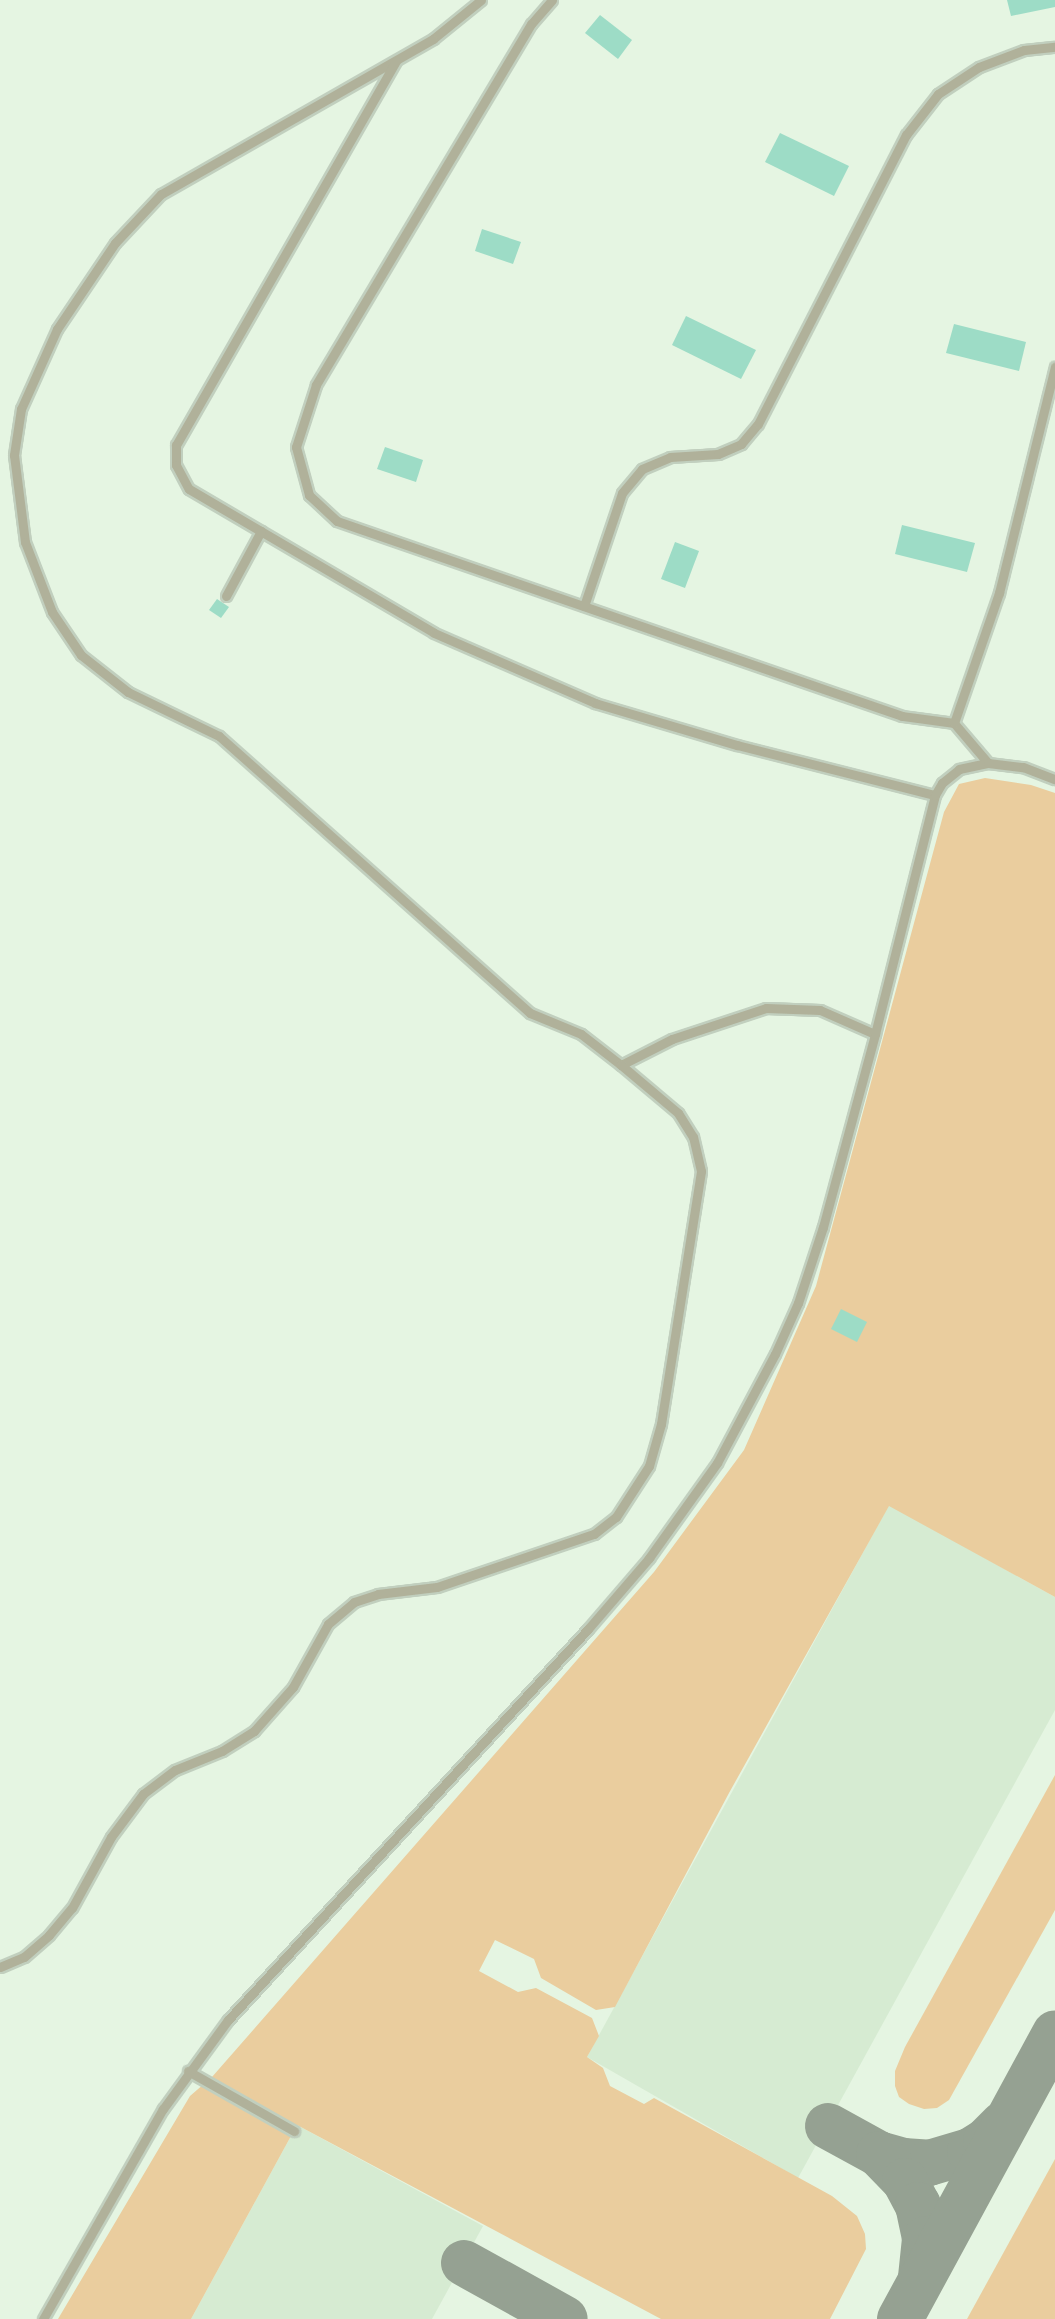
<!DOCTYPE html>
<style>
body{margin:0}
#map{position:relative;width:1055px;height:2319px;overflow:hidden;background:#e5f5e2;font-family:"Times New Roman",serif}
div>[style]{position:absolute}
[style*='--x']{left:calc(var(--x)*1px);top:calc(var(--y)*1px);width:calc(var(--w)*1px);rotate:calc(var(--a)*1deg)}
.built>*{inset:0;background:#d6ebd2}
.green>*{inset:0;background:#eacd9e}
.taxiway>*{height:46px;margin:-23px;padding:0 23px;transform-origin:23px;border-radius:23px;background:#95a192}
.building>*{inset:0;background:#9ddcc6}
.roads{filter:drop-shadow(2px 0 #c1cfbe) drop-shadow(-2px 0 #c1cfbe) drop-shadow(0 2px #c1cfbe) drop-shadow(0 -2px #c1cfbe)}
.lane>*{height:9px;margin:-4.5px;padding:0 4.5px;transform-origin:4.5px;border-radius:4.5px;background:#b0b19a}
span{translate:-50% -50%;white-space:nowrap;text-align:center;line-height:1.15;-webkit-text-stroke:4.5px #e5f5e2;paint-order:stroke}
</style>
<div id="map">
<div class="built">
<i style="clip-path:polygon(889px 1505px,1055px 1597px,1055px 1710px,798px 2178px,587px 2057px)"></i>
<i style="clip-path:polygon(297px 2125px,483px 2226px,432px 2319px,191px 2319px)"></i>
</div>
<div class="green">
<i style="clip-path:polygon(985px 778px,1031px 785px,1055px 793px,1055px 1597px,889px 1506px,729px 1793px,615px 2007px,596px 2010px,541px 1978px,534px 1959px,495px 1940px,479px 1971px,518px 1992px,536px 1988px,592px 2018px,599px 2036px,587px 2057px,603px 2068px,610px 2086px,644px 2104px,654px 2098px,832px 2196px,857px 2216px,865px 2234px,866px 2249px,830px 2319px,661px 2319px,297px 2125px,191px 2319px,58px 2319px,190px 2096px,212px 2077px,654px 1572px,744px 1450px,816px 1286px,944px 812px,959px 784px)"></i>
<i style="clip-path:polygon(1055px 1775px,1055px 1910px,949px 2100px,937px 2108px,924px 2109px,909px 2104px,899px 2097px,895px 2086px,895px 2071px,905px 2047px)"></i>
<i style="clip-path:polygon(1055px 2159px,1055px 2319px,967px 2319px)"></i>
</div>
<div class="taxiway">
<i style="--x:828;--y:2126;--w:58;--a:28.8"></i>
<i style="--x:879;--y:2154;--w:25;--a:16"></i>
<i style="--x:903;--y:2161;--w:26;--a:4"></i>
<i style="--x:929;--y:2163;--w:43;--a:-16.3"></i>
<i style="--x:970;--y:2151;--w:19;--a:-32"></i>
<i style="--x:986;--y:2141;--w:23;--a:-45"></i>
<i style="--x:879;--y:2154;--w:37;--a:46"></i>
<i style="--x:905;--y:2181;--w:27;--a:62"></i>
<i style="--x:918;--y:2205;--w:35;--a:78"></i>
<i style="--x:925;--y:2239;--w:37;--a:96"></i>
<i style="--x:464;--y:2263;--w:115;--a:29"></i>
<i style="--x:900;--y:2319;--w:325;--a:-61.5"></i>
</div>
<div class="building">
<i style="clip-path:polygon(1007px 0,1055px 0,1055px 7px,1011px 16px)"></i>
<i style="clip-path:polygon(600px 15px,632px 40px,618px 59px,585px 33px)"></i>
<i style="clip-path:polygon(780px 133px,849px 166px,834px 196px,765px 162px)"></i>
<i style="clip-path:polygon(482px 229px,521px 242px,513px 264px,475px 251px)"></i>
<i style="clip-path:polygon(686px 316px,756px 350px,741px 379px,672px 345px)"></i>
<i style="clip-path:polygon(954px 324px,1026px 342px,1019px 371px,946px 353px)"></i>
<i style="clip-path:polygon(385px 447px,423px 460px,416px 482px,377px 469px)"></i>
<i style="clip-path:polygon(902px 525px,975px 543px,967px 572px,895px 554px)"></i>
<i style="clip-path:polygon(675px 542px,699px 551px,685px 588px,661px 579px)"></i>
<i style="clip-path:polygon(217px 599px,229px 607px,221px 618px,209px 610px)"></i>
<i style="clip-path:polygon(841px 1309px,867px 1322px,857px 1342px,831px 1329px)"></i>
</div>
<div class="roads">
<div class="lane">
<i style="--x:481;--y:0;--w:62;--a:140.9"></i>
<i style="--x:433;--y:39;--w:313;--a:150.3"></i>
<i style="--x:161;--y:194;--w:67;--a:133.2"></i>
<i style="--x:115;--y:243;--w:104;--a:124"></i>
<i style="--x:57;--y:329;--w:88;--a:114.2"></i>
<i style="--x:21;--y:409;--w:47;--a:98.7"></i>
<i style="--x:14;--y:455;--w:88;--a:82.8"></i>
<i style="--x:25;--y:542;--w:75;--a:68.9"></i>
<i style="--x:52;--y:612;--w:52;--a:56"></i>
<i style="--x:81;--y:655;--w:60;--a:38.2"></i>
<i style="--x:128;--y:692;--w:101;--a:25.8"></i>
<i style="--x:219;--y:736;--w:416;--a:41.7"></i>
<i style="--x:530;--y:1013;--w:55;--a:22.4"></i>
<i style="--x:581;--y:1034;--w:51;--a:37.8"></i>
<i style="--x:621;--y:1065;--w:57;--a:-27"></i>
<i style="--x:672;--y:1039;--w:99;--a:-18.3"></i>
<i style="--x:766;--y:1008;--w:54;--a:2.1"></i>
<i style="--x:820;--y:1010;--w:60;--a:23.6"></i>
<i style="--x:552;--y:0;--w:32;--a:131"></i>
<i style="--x:531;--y:24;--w:420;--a:120.8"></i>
<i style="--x:316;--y:385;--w:65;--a:107.9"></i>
<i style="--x:296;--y:447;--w:50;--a:74.8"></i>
<i style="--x:309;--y:495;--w:38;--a:43"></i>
<i style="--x:337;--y:521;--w:598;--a:19.04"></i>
<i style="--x:902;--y:716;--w:52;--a:7.7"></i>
<i style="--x:396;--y:61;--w:443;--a:119.8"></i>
<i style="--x:176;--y:445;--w:20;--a:90"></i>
<i style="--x:176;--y:465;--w:27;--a:62"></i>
<i style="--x:189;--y:489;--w:284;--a:30.4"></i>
<i style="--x:434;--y:633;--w:176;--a:23.5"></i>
<i style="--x:595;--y:703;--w:148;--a:16.5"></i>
<i style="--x:737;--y:745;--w:204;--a:14.2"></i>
<i style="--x:226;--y:596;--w:74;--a:-61.7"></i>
<i style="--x:584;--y:606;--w:119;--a:-71.4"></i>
<i style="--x:622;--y:493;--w:31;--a:-50"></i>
<i style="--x:642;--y:469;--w:30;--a:-23"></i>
<i style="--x:670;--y:457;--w:48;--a:-3.6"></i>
<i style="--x:718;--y:454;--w:25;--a:-23"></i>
<i style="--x:741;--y:444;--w:26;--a:-50"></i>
<i style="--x:758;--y:424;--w:325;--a:-62.9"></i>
<i style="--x:906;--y:135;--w:52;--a:-52"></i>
<i style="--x:938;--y:94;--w:49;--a:-33.4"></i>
<i style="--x:979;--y:67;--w:48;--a:-20.7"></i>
<i style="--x:1024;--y:50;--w:31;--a:-6"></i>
<i style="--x:988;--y:763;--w:52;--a:-130.4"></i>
<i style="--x:954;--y:723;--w:138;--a:-70.9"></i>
<i style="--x:999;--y:593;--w:233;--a:-76.1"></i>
<i style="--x:0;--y:1967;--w:26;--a:-23"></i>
<i style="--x:24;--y:1957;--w:33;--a:-41"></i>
<i style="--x:49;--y:1935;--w:35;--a:-50"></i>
<i style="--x:72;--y:1908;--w:81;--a:-61.2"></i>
<i style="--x:111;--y:1837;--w:54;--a:-53.3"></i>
<i style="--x:143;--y:1794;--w:40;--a:-37"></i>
<i style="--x:175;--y:1770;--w:51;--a:-22"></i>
<i style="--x:222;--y:1751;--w:38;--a:-32"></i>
<i style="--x:254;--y:1731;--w:59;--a:-48.4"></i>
<i style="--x:293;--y:1687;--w:72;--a:-60.9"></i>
<i style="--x:328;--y:1624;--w:34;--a:-40"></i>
<i style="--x:354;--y:1602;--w:25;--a:-18"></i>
<i style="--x:378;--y:1594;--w:59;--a:-6.8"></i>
<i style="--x:437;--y:1587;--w:166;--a:-18.7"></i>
<i style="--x:594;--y:1534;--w:28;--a:-38"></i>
<i style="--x:616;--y:1517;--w:61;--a:-57.1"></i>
<i style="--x:649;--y:1466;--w:44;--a:-74.1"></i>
<i style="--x:661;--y:1424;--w:256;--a:-81"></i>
<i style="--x:701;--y:1171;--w:35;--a:-103"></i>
<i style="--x:693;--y:1137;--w:28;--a:-122"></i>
<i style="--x:678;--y:1113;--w:75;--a:-139.9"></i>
<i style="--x:188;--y:2071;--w:122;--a:29.5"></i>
<i style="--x:43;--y:2319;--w:242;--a:-60.3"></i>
<i style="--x:163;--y:2109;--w:110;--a:-53.9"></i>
<i style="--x:228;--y:2020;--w:531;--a:-47.36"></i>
<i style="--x:588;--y:1629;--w:94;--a:-49.3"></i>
<i style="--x:649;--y:1558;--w:117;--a:-54.4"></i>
<i style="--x:717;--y:1463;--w:123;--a:-62"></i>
<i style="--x:775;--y:1354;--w:56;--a:-65.7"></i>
<i style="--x:798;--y:1303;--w:80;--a:-71.8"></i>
<i style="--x:823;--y:1227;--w:200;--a:-74.9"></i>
<i style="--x:875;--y:1034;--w:246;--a:-75.9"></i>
<i style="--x:935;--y:795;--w:14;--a:-60"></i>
<i style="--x:942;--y:783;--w:22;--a:-39"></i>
<i style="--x:959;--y:769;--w:30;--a:-12"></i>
<i style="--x:988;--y:763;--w:35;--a:7"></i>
<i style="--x:1023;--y:767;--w:34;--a:21"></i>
</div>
</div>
</div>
